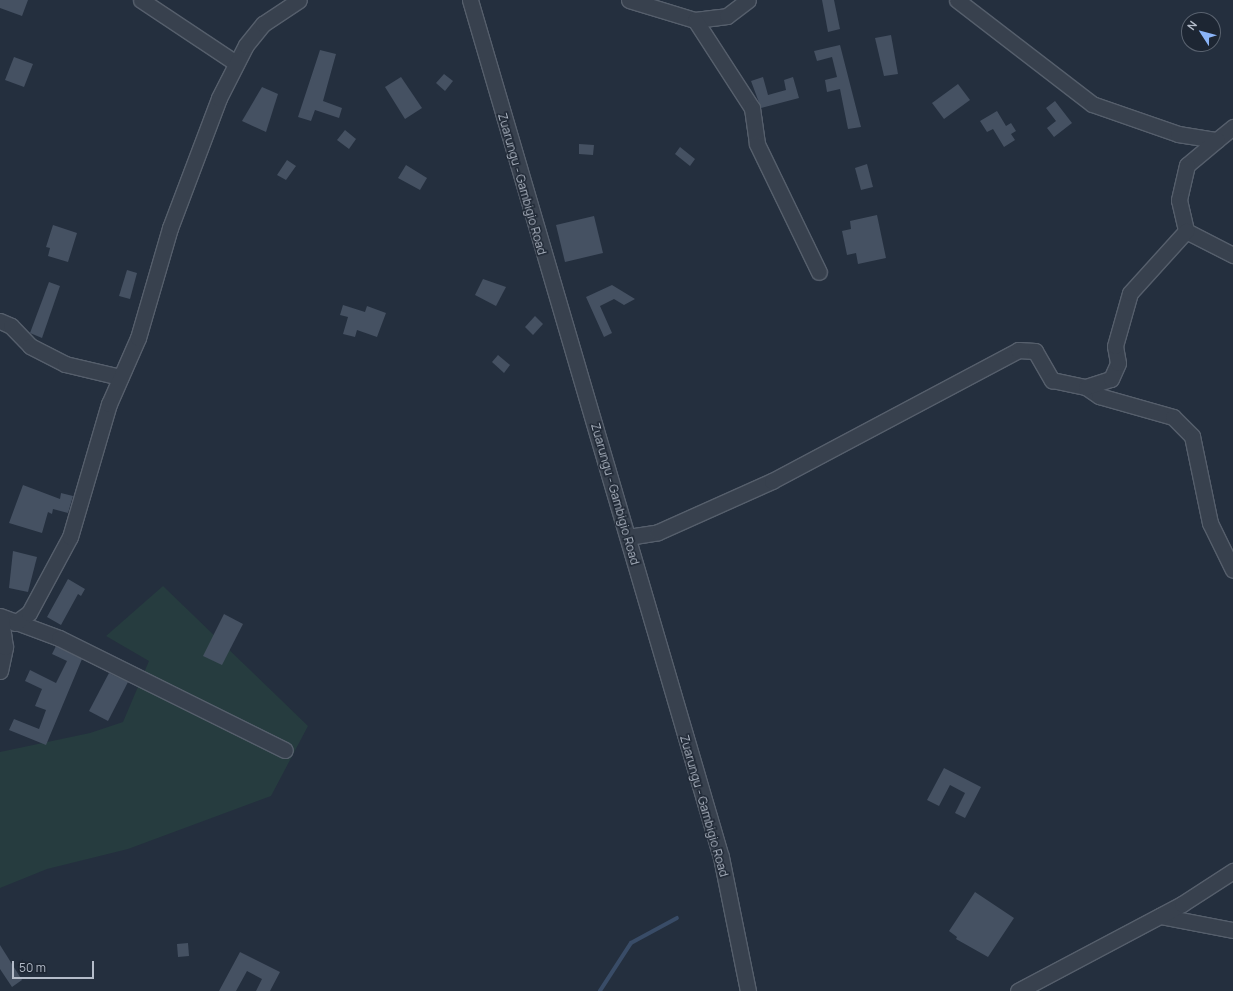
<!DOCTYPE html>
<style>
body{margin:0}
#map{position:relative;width:1233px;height:991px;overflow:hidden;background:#242f3e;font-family:Manrope,sans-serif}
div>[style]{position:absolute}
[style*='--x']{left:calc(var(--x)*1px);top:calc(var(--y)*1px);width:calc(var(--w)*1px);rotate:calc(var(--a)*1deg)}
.green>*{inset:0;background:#263c3f}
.stream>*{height:3.5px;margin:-1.75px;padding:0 1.75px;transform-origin:1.75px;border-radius:1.75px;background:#394c67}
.building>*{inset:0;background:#455162}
.roads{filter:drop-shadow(1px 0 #565f6c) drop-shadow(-1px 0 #565f6c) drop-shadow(0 1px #565f6c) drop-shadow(0 -1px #565f6c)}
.minor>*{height:15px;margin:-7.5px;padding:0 7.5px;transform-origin:7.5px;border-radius:7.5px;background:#38414e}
span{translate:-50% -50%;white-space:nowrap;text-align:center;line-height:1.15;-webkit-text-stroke:3px #1d2633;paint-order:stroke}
.street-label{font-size:12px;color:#b4bcc9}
.north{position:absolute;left:1181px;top:12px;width:40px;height:40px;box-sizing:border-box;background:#1d2633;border:1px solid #59626f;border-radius:50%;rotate:306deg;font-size:11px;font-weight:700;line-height:16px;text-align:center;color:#b4bcc9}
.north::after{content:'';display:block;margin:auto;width:14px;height:18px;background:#8ab4f8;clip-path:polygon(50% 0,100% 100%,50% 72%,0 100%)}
.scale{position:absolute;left:12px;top:961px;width:82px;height:18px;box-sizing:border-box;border:2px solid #b4bcc9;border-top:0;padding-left:5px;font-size:12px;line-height:14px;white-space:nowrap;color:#b4bcc9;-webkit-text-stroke:3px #1d2633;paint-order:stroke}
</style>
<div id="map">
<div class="green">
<i style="clip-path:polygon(163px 586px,308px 726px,271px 796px,128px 849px,47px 869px,0 888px,0 752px,90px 733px,123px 722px,149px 661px,106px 636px)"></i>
</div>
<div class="stream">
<i style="--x:600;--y:991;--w:57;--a:-57.1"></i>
<i style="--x:631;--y:943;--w:52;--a:-28.5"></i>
</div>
<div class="building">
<i style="clip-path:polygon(0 0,28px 0,22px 16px,0 8px)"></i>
<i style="clip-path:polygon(822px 0,834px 0,840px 29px,828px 32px)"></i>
<i style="clip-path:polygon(891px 35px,898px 74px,884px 76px,875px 38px)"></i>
<i style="clip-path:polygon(840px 45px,861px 127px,848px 129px,840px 89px,827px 92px,825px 80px,837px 77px,832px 57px,817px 61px,814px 51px)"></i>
<i style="clip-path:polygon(320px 50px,336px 54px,323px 101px,342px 108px,339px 118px,315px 110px,311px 121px,298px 117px)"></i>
<i style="clip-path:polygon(14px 57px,33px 64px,24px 87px,5px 80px)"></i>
<i style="clip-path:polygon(444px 74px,453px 81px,445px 91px,436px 83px)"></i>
<i style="clip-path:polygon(401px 77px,422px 108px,405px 119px,385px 87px)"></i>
<i style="clip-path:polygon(763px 77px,768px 95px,786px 90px,784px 80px,793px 77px,799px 98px,761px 108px,751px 81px)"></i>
<i style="clip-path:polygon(958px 84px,970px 100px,944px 119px,932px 103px)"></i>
<i style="clip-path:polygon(262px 87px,278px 94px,266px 132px,242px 121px)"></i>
<i style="clip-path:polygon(1055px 101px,1072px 123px,1054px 137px,1047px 128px,1056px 121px,1046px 108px)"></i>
<i style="clip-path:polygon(997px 111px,1006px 126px,1011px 123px,1016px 131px,1011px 134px,1015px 140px,1004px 147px,993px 129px,987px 132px,980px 121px)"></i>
<i style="clip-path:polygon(345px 130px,356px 139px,349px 149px,337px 140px)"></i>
<i style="clip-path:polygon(579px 144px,594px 145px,593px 155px,579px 154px)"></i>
<i style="clip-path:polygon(680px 147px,695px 159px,690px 166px,675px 154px)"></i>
<i style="clip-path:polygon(287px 160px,296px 166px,286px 180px,277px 175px)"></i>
<i style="clip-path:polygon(867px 164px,873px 187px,861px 190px,855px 168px)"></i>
<i style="clip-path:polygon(406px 165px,427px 178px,420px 190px,398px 178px)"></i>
<i style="clip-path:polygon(877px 215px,886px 258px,858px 264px,856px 253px,847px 255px,842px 231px,851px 229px,850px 221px)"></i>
<i style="clip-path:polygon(594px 216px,603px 253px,565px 262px,556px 225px)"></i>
<i style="clip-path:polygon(53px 225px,77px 233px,68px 262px,48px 256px,50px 248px,46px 247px)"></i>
<i style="clip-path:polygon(127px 270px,137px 273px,130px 299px,119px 296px)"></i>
<i style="clip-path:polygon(483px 279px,506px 287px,496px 306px,475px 295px)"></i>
<i style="clip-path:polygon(49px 282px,60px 286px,42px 338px,30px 333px)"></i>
<i style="clip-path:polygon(612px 285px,635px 299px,624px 305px,614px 299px,600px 306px,612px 333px,604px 337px,586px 297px)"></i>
<i style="clip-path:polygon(343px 305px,365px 312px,367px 306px,386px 313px,377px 337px,357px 330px,355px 337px,343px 334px,348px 317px,340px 315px)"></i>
<i style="clip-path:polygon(535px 316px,543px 324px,533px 335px,525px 327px)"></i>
<i style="clip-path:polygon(498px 355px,510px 365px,504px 373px,492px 362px)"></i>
<i style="clip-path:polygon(23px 485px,60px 499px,61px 493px,73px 496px,68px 513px,53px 509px,52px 514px,48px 512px,42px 533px,9px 523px)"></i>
<i style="clip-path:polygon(13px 551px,37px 557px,28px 592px,9px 588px)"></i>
<i style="clip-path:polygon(68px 579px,85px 589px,81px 596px,78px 594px,61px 625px,47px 617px)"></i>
<i style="clip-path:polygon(224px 614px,243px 624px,222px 665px,203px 656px)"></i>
<i style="clip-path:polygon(56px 646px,82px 659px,46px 745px,9px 730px,14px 719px,39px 729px,46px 710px,35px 706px,42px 689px,25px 681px,30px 670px,56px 683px,67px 661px,52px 654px)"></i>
<i style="clip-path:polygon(109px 673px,128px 682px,108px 721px,89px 711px)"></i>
<i style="clip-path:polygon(944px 768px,981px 787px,965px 818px,955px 813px,965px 793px,950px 785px,939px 806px,927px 800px)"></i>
<i style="clip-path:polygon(975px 892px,1014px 918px,988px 957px,956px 939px,957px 937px,949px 931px)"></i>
<i style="clip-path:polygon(188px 943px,189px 956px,178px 957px,177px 944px)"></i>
<i style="clip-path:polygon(0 945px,22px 980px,12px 987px,0 969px)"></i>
<i style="clip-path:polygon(240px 952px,280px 972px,270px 991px,256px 991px,262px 979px,247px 971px,236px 991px,219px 991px)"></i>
</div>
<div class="roads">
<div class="minor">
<i style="--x:141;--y:0;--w:114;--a:33.6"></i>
<i style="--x:470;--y:0;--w:893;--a:73.68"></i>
<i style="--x:721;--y:857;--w:137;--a:78.6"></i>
<i style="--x:629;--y:0;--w:69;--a:16.9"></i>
<i style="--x:695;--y:20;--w:32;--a:-7"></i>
<i style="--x:727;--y:16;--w:26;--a:-37"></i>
<i style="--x:957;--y:0;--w:170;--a:37.6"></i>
<i style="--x:1092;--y:104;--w:91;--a:19.2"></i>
<i style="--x:1178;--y:134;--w:39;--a:9"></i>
<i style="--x:1217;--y:140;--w:21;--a:-39"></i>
<i style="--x:695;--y:20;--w:105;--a:57.1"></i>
<i style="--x:752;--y:108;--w:36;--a:82"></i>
<i style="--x:757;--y:144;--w:142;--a:64.2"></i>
<i style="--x:1217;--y:140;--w:39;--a:140"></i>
<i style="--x:1187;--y:165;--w:36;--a:103"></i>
<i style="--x:1179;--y:200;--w:32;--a:77"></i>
<i style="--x:1186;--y:231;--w:53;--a:27.1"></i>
<i style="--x:0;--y:321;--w:12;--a:24"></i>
<i style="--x:11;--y:326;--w:28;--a:46"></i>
<i style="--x:30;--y:346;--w:39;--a:27"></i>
<i style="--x:65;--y:364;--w:57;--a:13.3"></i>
<i style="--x:1086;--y:387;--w:16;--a:35"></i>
<i style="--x:1099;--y:396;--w:77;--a:15.8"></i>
<i style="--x:1173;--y:417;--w:27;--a:45"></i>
<i style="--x:1192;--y:436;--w:89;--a:78.3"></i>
<i style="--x:1210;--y:523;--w:52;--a:63.9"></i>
<i style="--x:628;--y:537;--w:30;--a:-9"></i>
<i style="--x:658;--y:532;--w:125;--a:-24.1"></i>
<i style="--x:772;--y:481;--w:279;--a:-28"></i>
<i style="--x:1018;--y:350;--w:17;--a:3"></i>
<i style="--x:1035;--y:351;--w:34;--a:60"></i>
<i style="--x:1052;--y:380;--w:35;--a:12"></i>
<i style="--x:1086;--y:387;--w:26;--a:-18"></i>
<i style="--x:1111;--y:379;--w:17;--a:-66"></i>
<i style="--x:1118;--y:363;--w:17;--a:-100"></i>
<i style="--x:1115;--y:346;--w:55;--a:-74.2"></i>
<i style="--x:1130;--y:293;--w:84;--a:-47.9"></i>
<i style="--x:0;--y:616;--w:63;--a:20.4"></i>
<i style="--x:59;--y:638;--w:252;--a:26.4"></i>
<i style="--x:15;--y:623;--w:17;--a:-36"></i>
<i style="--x:29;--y:613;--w:86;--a:-61.7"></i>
<i style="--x:70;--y:537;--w:139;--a:-73.7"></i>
<i style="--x:109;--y:404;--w:72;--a:-66.3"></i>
<i style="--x:138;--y:338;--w:115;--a:-73.8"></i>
<i style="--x:170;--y:228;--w:139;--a:-69.3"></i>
<i style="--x:219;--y:98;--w:59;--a:-63"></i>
<i style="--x:246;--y:45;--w:27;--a:-51"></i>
<i style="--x:263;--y:24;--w:43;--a:-33.7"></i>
<i style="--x:0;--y:671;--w:25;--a:-78"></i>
<i style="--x:5;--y:647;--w:30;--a:-98"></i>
<i style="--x:1160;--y:916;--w:74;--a:10.9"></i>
<i style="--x:1018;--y:991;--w:186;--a:-27.9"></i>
<i style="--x:1182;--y:904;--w:61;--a:-32.9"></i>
</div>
</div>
<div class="street-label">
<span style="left:522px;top:184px;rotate:74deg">Zuarungu - Gambigio Road</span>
<span style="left:615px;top:494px;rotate:74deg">Zuarungu - Gambigio Road</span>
<span style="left:704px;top:806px;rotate:74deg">Zuarungu - Gambigio Road</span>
</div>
<div class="north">N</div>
<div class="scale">50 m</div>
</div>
